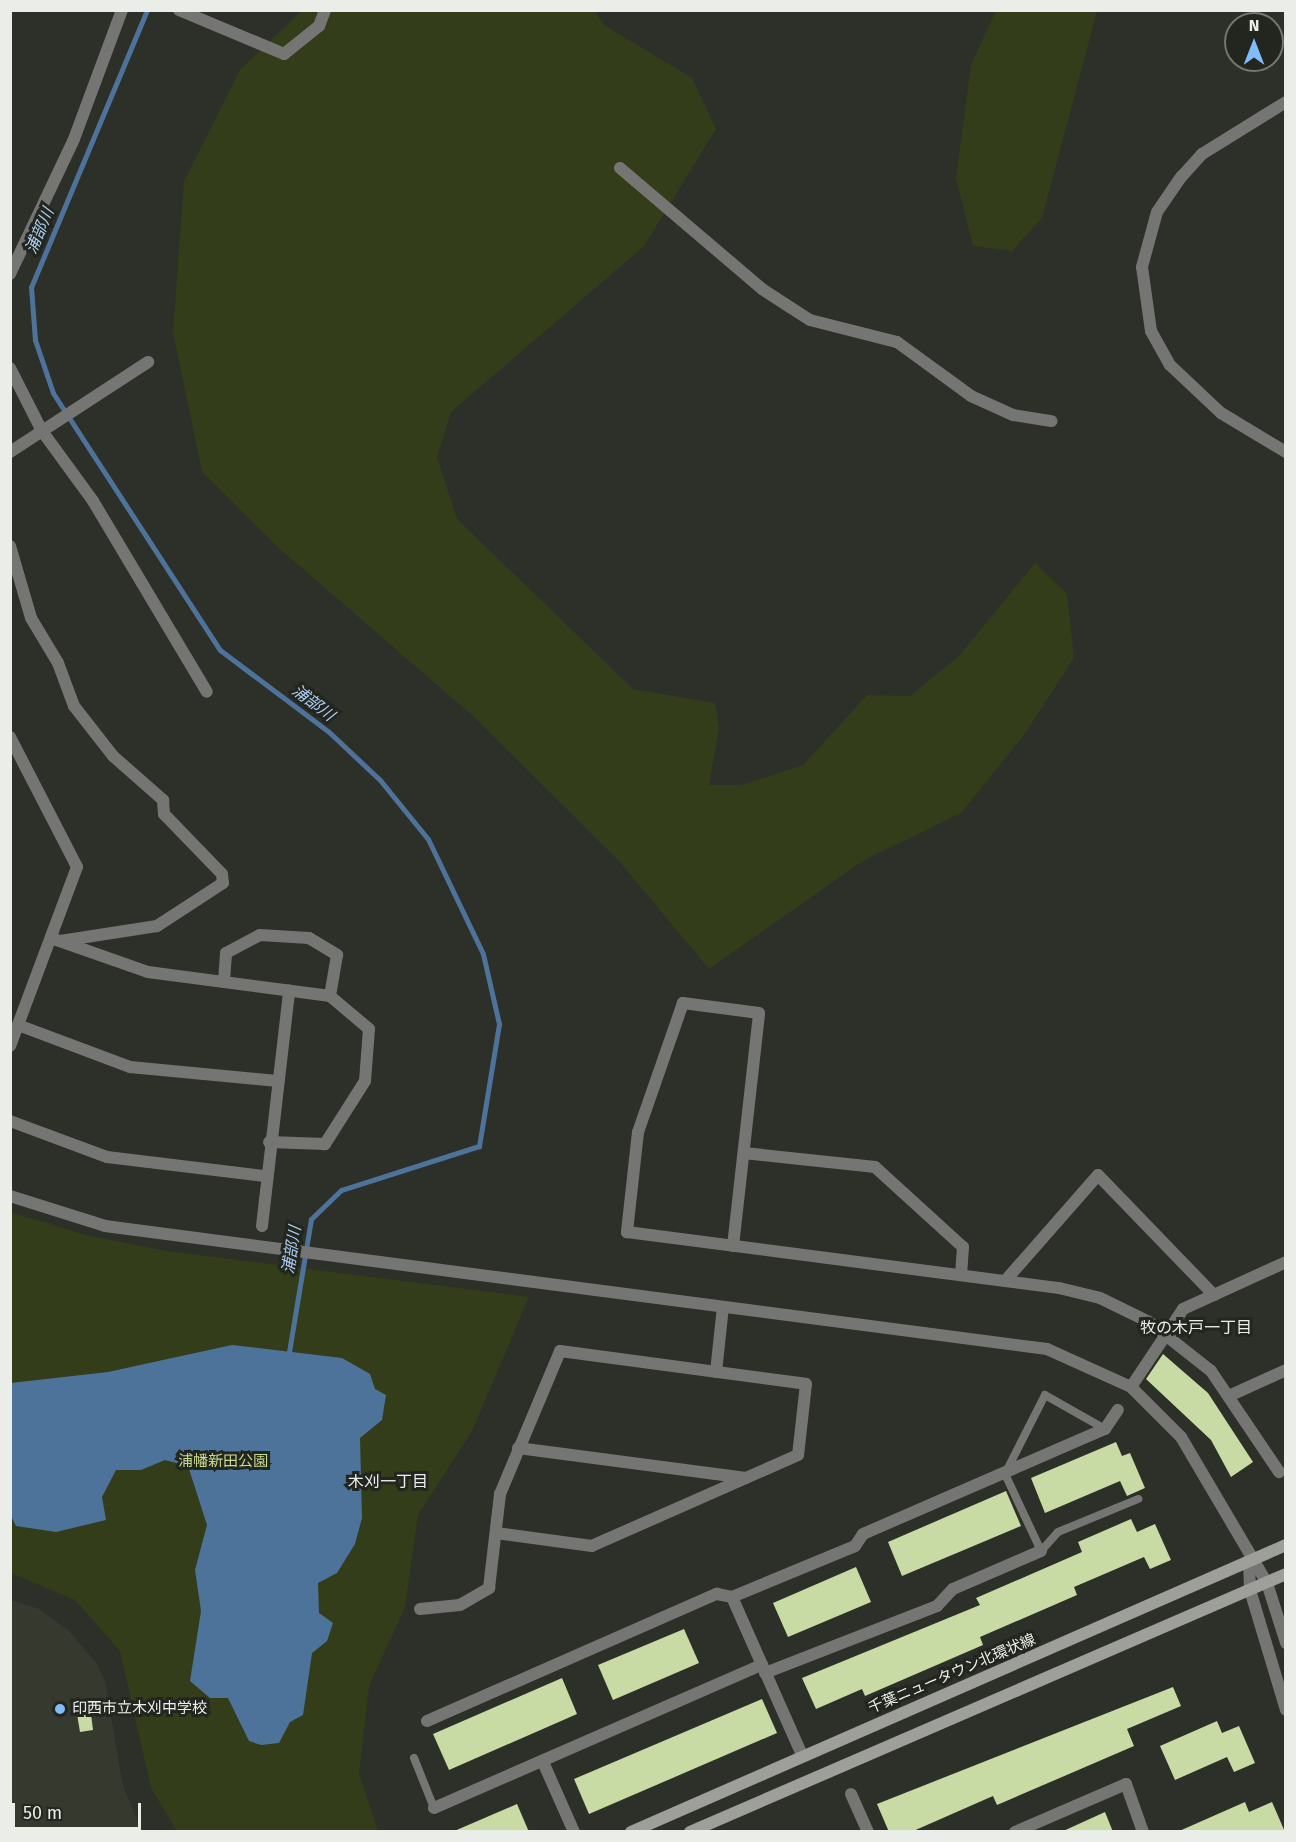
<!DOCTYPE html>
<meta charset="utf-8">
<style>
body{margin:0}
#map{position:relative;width:1296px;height:1842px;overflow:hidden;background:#2d2f29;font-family:"Fira Sans","Noto Sans JP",sans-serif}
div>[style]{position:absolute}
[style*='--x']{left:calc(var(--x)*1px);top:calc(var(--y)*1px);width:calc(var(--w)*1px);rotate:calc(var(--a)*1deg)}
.built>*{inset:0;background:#363a2e}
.green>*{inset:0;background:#333d1a}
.water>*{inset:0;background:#4e739b}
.stream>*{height:5px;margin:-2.5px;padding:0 2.5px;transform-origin:2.5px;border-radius:2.5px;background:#4e739b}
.building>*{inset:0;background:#c9dba4}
.service>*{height:8px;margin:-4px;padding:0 4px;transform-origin:4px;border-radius:4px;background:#757673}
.minor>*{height:12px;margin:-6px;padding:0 6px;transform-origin:6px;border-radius:6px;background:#757673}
.tertiary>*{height:12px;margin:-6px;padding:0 6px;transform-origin:6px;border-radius:6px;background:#757673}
.secondary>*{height:12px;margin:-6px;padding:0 6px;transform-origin:6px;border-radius:6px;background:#9e9f9b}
.dots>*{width:16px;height:16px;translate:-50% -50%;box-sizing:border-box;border:3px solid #23251f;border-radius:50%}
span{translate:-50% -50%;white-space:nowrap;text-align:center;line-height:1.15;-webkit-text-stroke:6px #23251f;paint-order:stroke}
.park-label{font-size:15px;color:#c3db8d}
.street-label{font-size:15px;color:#ebede9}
.poi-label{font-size:15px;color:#ebede9}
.left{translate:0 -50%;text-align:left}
.water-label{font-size:16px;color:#adcff4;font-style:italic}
.neighbourhood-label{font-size:16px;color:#ebede9}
.frame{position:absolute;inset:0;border:12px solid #ebede9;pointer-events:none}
.north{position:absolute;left:1224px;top:12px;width:60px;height:60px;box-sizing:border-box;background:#23251f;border:2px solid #737570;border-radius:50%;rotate:0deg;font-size:16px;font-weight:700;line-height:24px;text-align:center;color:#ebede9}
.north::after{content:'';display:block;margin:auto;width:21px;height:27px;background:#81bcfa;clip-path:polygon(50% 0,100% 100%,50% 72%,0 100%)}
.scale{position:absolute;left:12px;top:1803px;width:129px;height:27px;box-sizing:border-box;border:3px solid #ebede9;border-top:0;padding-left:8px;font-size:18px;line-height:21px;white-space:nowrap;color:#ebede9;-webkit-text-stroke:4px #23251f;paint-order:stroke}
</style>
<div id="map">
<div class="built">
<i style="clip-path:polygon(11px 1600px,39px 1609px,69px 1631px,97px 1664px,105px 1681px,123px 1786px,142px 1831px,11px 1832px)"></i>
</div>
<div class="green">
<i style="clip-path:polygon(996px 10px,1097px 11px,1042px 218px,1012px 251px,973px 246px,956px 178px,971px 65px)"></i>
<i style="clip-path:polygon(301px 11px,595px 11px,604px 25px,692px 78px,716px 129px,644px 246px,451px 412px,437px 457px,457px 519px,633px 689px,715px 703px,719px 728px,709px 785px,742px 785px,803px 765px,867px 695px,910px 696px,959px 656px,1035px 563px,1067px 594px,1074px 658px,1024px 735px,961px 813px,864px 860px,709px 969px,619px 861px,473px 716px,281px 550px,202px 472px,173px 332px,184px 181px,240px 70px)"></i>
<i style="clip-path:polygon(10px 1212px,89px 1236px,167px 1251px,529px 1297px,472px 1431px,418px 1515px,405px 1607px,369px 1686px,359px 1774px,378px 1831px,177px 1831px,151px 1788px,120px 1651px,75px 1600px,11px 1573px)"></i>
</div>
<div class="water">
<i style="clip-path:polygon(232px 1345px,342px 1358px,370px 1374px,375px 1389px,386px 1395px,382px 1420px,360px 1438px,362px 1518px,355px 1544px,337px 1573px,318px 1583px,319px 1613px,333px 1623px,327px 1641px,312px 1653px,303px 1715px,290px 1722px,279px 1743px,261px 1745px,249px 1741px,228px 1698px,210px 1698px,190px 1681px,201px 1611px,195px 1570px,207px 1525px,188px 1466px,165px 1460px,141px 1470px,116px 1470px,102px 1497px,106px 1520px,56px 1532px,16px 1526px,11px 1516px,11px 1383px,108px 1372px)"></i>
</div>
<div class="stream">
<i style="--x:147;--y:10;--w:300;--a:112.7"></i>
<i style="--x:31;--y:287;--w:53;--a:85.7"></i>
<i style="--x:35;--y:340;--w:56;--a:71.2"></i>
<i style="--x:53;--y:393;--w:306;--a:57"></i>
<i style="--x:220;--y:650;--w:136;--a:37"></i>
<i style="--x:329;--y:732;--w:70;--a:43.3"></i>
<i style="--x:380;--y:780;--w:76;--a:50.9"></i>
<i style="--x:428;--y:839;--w:127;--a:64.4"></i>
<i style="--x:483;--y:954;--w:72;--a:77.1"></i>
<i style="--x:499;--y:1024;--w:124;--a:99.3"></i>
<i style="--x:479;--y:1146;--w:145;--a:162.3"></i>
<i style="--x:341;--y:1190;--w:42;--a:136"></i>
<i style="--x:311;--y:1219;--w:135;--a:99.4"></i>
</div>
<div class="building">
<i style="clip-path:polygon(1163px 1354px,1208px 1393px,1253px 1462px,1231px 1477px,1211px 1440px,1146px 1379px)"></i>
<i style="clip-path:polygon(1116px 1442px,1122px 1456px,1130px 1453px,1145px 1488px,1127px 1496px,1120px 1481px,1045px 1513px,1031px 1478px)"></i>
<i style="clip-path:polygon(1006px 1491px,1021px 1526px,902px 1576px,888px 1542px)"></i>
<i style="clip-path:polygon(1131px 1519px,1137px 1532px,1155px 1524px,1171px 1560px,1150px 1569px,1144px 1557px,1074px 1587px,1077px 1595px,980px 1637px,983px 1645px,865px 1696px,862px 1689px,816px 1709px,802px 1678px,980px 1605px,976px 1598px,1082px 1552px,1078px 1542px)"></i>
<i style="clip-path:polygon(856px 1567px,871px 1602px,788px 1637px,773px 1603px)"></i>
<i style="clip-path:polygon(684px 1629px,699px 1663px,613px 1700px,598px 1665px)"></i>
<i style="clip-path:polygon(562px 1678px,577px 1714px,449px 1770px,433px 1734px)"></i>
<i style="clip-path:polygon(1173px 1687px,1181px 1706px,1127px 1729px,1134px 1746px,997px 1805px,993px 1796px,911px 1832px,889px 1832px,877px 1804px)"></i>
<i style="clip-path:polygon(762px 1699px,777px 1733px,589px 1814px,574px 1779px)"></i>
<i style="clip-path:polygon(90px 1706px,93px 1730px,80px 1732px,76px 1708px)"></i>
<i style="clip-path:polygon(1217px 1721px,1222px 1733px,1239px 1726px,1255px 1763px,1234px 1772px,1227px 1757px,1175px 1780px,1160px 1746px)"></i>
<i style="clip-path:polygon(1245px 1802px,1249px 1812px,1272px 1802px,1285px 1832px,1177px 1832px)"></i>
<i style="clip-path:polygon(517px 1804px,529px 1832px,452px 1832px)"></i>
<i style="clip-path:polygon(1105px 1812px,1113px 1832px,1061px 1832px)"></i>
</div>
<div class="service">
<i style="--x:1105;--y:1429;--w:69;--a:-150.5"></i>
<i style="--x:1045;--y:1395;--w:89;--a:116.9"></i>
<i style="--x:1005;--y:1474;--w:85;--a:64.9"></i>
<i style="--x:1041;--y:1551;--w:25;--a:-48"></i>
<i style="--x:1058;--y:1532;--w:87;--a:-22.4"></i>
<i style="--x:414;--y:1758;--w:54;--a:68.2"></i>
</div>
<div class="minor">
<i style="--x:179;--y:10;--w:114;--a:22.7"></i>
<i style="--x:284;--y:54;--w:45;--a:-38.7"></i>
<i style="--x:319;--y:26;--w:17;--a:-69"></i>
<i style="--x:1286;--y:102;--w:99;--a:148.2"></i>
<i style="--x:1202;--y:154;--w:31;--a:132"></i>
<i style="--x:1181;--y:177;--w:42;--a:124.4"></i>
<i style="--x:1157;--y:212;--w:57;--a:105.3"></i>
<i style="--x:1142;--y:267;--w:65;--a:82"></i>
<i style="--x:1151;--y:331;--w:39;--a:61"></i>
<i style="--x:1170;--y:365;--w:70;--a:43.3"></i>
<i style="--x:1221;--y:413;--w:76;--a:31"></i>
<i style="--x:620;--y:168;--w:187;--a:40.4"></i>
<i style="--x:762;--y:289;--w:57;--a:32.9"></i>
<i style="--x:810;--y:320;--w:90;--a:14.2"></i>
<i style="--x:897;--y:342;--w:92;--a:36.1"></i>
<i style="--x:971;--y:396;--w:46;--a:24.3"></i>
<i style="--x:1013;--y:415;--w:39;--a:9"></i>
<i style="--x:10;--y:274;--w:149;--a:-64.6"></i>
<i style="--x:74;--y:139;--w:138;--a:-69.6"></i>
<i style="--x:10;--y:368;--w:71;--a:63.1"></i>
<i style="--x:42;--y:431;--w:87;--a:53.9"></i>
<i style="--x:93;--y:501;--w:222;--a:59.2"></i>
<i style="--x:10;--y:452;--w:165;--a:-33.1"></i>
<i style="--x:10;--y:546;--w:75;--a:73.7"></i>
<i style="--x:31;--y:618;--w:52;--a:59"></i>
<i style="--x:58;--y:663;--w:46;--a:69.6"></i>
<i style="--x:74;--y:706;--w:63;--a:52"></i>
<i style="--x:113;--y:756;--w:67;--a:41.3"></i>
<i style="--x:163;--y:800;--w:14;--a:86"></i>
<i style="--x:164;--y:814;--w:83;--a:46"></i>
<i style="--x:222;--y:874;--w:9;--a:84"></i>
<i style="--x:223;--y:883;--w:79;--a:146.9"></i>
<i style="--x:157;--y:926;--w:98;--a:171.2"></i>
<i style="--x:10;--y:737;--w:146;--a:62.7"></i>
<i style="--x:77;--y:867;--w:191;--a:110.5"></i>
<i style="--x:51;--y:938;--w:103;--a:19.3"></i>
<i style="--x:148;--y:972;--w:184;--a:7.5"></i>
<i style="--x:330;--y:996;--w:51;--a:40.2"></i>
<i style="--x:369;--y:1029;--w:52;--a:94.4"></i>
<i style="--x:365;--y:1081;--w:75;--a:122.4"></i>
<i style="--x:325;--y:1144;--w:56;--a:-178"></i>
<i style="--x:224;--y:982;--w:29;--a:-86"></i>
<i style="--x:226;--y:953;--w:38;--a:-28"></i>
<i style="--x:260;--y:935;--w:49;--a:3.5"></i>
<i style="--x:309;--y:938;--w:33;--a:31"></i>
<i style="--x:337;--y:955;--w:42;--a:99.7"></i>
<i style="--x:18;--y:1025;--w:120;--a:20.6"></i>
<i style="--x:130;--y:1067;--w:148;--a:5.4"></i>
<i style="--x:10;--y:1121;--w:103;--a:20.4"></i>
<i style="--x:107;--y:1157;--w:158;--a:6.9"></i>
<i style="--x:744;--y:1153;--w:132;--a:6.1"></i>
<i style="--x:875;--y:1167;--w:119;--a:42.3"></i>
<i style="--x:963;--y:1247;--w:28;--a:94"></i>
<i style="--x:262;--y:1226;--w:237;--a:-83.4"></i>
<i style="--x:733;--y:1246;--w:234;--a:-83.6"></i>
<i style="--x:759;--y:1013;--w:77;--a:-172.5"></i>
<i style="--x:683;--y:1003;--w:137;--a:109.2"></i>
<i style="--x:638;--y:1132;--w:101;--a:96.3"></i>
<i style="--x:627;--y:1232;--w:436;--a:7.4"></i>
<i style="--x:1059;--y:1288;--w:42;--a:13.7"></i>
<i style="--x:1100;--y:1298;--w:55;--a:26.1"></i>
<i style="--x:1149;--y:1322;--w:79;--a:38.3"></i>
<i style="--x:1211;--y:1371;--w:122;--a:56"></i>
<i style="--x:1005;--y:1281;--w:141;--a:-48.7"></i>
<i style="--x:1098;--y:1175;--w:167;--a:46"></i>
<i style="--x:716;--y:1372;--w:65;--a:-83.9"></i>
<i style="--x:1131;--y:1387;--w:94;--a:-56.3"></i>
<i style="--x:1183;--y:1309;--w:113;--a:-24.5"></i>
<i style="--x:1231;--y:1395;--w:60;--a:-24.4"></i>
<i style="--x:518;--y:1448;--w:230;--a:7.5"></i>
<i style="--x:732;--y:1597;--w:173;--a:66.1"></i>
<i style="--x:420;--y:1609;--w:40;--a:-5.7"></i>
<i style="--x:460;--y:1605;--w:34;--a:-30"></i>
<i style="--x:489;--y:1588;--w:95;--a:-83.3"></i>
<i style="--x:500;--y:1494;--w:155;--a:-67.2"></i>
<i style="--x:560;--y:1351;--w:248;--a:7.6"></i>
<i style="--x:806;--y:1384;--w:71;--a:96.4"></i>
<i style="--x:798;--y:1455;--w:225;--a:156.2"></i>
<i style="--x:592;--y:1546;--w:97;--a:-172.3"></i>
<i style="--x:765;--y:1673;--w:185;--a:-21.3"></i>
<i style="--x:937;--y:1606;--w:23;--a:-47"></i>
<i style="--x:953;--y:1589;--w:96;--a:-23.4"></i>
<i style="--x:427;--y:1721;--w:317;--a:-23.7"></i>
<i style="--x:717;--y:1594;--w:15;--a:11"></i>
<i style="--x:732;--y:1597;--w:133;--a:-22.5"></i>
<i style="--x:855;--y:1546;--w:14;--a:-56"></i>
<i style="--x:863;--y:1534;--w:264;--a:-23.5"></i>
<i style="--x:1105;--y:1429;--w:23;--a:-56"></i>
<i style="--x:543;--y:1762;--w:77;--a:66.1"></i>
<i style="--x:851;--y:1794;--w:42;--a:65.9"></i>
<i style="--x:434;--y:1808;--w:358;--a:-23.6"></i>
<i style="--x:1015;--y:1832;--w:121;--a:-23.4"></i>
<i style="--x:1126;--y:1784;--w:51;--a:70.5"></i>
</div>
<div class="tertiary">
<i style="--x:10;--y:1196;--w:100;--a:17.5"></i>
<i style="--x:105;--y:1226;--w:950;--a:7.44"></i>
<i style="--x:1047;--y:1349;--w:92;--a:24.3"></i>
<i style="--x:1131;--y:1387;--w:71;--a:45"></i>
<i style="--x:1181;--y:1437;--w:169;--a:59.5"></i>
<i style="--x:1267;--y:1583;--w:63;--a:72.4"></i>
<i style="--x:1249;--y:1561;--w:29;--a:88"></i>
<i style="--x:1250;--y:1590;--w:125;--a:73.3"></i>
</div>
<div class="secondary">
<i style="--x:631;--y:1832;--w:715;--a:-23.66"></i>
<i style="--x:690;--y:1832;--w:649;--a:-23.41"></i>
</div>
<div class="dots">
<i style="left:60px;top:1709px;background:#81bcfa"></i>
</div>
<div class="park-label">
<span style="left:223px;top:1462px">浦幡新田公園</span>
</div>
<div class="street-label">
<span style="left:952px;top:1674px;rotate:-23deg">千葉ニュータウン北環状線</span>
</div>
<div class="poi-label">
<span class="left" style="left:72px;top:1709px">印西市立木刈中学校</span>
</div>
<div class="water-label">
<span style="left:40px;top:231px;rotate:-67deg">浦部川</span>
<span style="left:313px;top:703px;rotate:37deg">浦部川</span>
<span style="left:292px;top:1250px;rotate:-81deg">浦部川</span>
</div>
<div class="neighbourhood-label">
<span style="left:1196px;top:1328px">牧の木戸一丁目</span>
<span style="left:388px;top:1482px">木刈一丁目</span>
</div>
<div class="frame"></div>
<div class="north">N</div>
<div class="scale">50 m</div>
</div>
